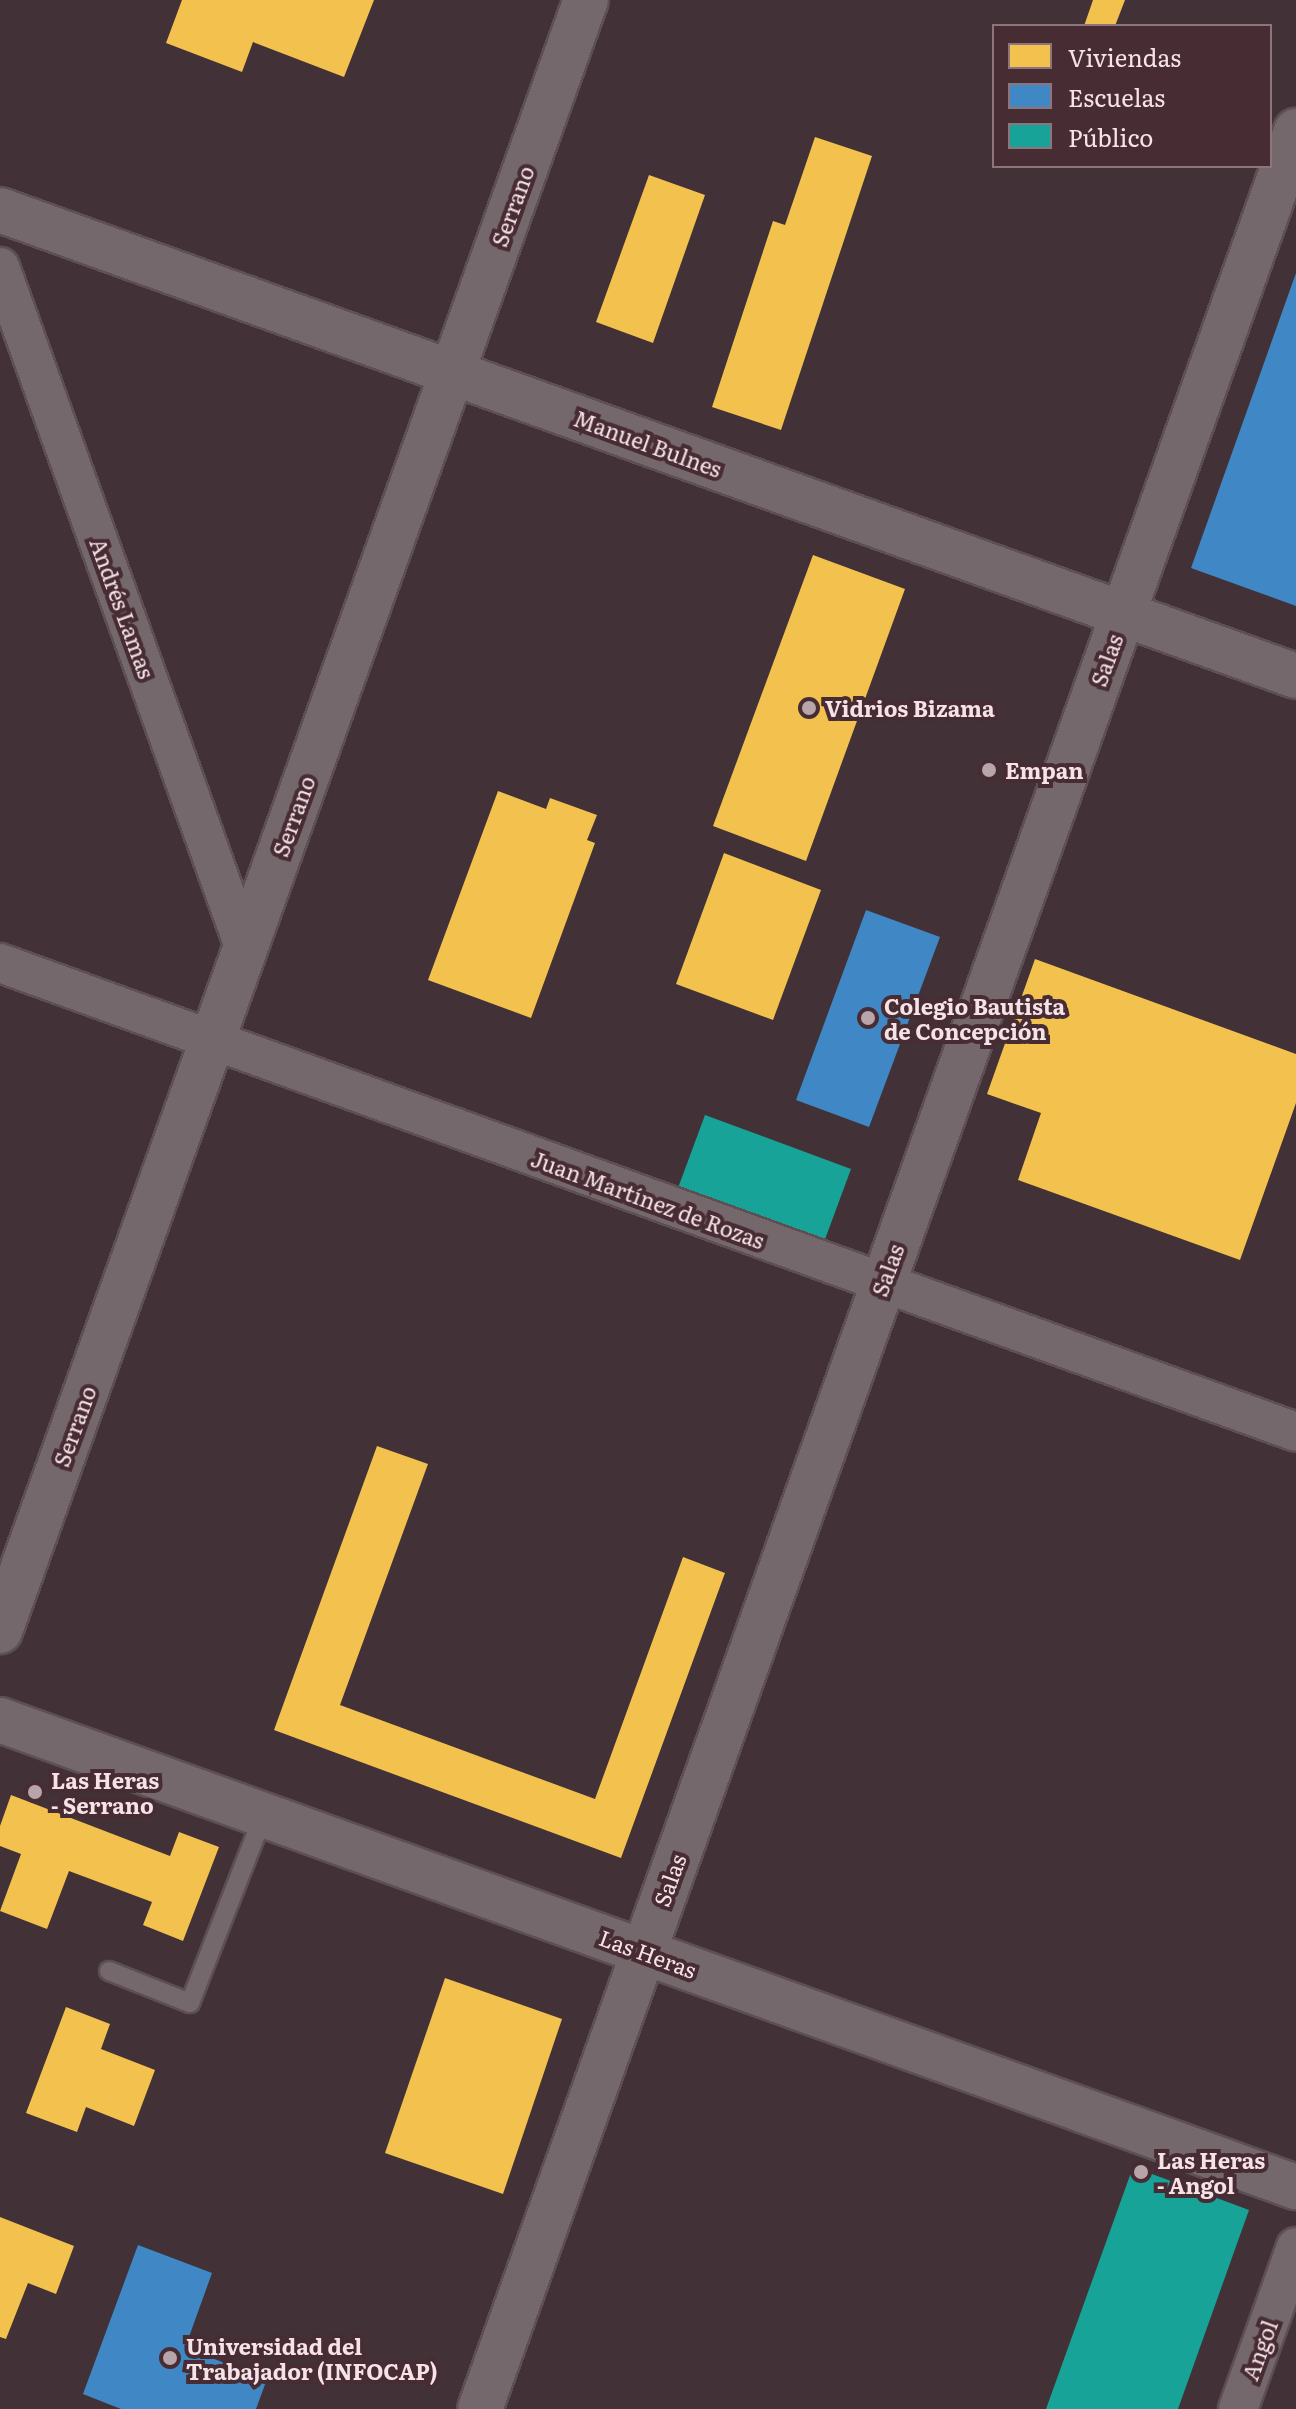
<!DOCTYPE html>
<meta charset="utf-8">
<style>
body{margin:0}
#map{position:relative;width:1296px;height:2409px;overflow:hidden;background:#423237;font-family:Literata,serif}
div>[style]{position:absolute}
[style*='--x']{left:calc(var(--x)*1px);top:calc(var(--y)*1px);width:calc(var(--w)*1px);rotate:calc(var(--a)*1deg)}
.homes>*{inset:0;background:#f2c14e}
.schools>*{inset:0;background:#3f88c5}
.public>*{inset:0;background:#17a398}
.roads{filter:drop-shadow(2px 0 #5d4f54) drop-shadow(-2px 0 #5d4f54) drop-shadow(0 2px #5d4f54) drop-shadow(0 -2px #5d4f54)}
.service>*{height:18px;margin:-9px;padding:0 9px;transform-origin:9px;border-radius:9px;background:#75686c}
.minor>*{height:38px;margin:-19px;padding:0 19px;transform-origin:19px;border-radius:19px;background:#75686c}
.tertiary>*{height:44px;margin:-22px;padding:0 22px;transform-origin:22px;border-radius:22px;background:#75686c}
.secondary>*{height:44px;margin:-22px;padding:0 22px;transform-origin:22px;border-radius:22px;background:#75686c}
.dots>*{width:22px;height:22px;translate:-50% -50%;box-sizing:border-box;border:4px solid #482c34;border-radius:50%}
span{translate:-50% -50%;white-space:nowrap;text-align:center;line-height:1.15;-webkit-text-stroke:8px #482c34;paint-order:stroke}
.street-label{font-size:22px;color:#f6e3e8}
.poi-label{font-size:22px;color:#f6e3e8;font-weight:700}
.left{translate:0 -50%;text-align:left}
.legend{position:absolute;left:992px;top:24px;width:280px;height:144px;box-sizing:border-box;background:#482c34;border:2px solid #8e757c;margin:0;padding:10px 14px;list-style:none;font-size:24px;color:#f6e3e8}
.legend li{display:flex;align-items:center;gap:16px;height:40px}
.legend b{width:40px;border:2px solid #8e757c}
</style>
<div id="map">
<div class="homes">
<i style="clip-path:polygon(182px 0,374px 0,344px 77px,253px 42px,242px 72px,166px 43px)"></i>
<i style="clip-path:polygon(1093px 0,1125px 0,1115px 26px,1084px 26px)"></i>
<i style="clip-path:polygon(815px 137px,872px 156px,781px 430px,712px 407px,773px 221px,785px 225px)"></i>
<i style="clip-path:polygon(649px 175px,705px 195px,653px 343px,596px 322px)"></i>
<i style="clip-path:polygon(813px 555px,905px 589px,806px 861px,713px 826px)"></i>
<i style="clip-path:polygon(498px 791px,546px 809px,550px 798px,597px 815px,587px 840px,595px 843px,531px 1018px,428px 980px)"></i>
<i style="clip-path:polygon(724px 853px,821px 890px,773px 1020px,676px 984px)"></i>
<i style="clip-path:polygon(1035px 959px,1296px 1054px,1296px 1103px,1240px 1260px,1018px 1180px,1041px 1113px,987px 1094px)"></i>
<i style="clip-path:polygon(377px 1446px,428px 1464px,340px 1705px,595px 1799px,683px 1557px,725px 1573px,621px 1858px,274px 1730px)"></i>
<i style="clip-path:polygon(11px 1795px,170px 1856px,179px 1832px,219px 1847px,183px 1941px,143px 1925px,152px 1902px,69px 1871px,47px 1929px,0 1911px,21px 1854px,0 1846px,0 1826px)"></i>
<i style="clip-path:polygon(445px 1978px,562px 2019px,503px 2194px,385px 2153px)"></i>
<i style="clip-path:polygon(66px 2007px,110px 2024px,101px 2049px,155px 2070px,134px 2126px,86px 2107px,77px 2132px,26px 2113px)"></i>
<i style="clip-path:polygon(0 2217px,74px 2246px,56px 2294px,28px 2283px,6px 2339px,0 2337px)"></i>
</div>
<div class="schools">
<i style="clip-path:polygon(1296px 273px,1296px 606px,1191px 568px)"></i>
<i style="clip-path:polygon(866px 910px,940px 937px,869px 1127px,796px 1100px)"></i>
<i style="clip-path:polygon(138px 2245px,212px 2273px,185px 2348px,267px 2379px,256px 2409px,121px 2409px,83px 2394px)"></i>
</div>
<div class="public">
<i style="clip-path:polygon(705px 1115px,851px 1169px,824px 1242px,678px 1188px)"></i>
<i style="clip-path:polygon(1133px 2167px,1249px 2210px,1178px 2409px,1046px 2409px)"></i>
</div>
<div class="roads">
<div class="service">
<i style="--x:109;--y:1971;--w:87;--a:21.6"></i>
<i style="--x:190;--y:2003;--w:203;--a:-68.6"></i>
</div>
<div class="minor">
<i style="--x:0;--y:267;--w:725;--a:70.24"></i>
<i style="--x:0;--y:963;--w:1378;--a:19.89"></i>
<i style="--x:1238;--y:2409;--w:172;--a:-70.3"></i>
</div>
<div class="tertiary">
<i style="--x:0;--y:1631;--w:1733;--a:-70.24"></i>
<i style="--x:0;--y:1720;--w:1378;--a:19.82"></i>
<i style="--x:480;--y:2409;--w:2420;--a:-70.29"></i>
</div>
<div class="secondary">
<i style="--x:0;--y:210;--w:1377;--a:19.78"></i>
</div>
</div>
<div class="dots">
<i style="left:809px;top:708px;background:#b7a5aa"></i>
<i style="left:989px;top:770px;background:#b7a5aa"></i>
<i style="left:868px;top:1018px;background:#b7a5aa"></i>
<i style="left:35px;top:1792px;background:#b7a5aa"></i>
<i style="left:1141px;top:2172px;background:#b7a5aa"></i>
<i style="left:170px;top:2358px;background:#b7a5aa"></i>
</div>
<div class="street-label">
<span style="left:512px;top:206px;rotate:-70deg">Serrano</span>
<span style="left:648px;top:443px;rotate:20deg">Manuel Bulnes</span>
<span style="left:123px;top:608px;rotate:70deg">Andrés Lamas</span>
<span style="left:1106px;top:660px;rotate:-70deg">Salas</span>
<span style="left:293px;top:816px;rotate:-70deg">Serrano</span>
<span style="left:648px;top:1199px;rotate:20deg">Juan Martínez de Rozas</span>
<span style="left:887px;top:1270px;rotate:-70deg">Salas</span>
<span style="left:74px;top:1426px;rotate:-70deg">Serrano</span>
<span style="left:669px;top:1880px;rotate:-70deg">Salas</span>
<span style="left:648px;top:1953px;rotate:20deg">Las Heras</span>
<span style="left:1259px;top:2350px;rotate:-70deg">Angol</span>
</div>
<div class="poi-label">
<span class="left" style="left:825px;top:708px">Vidrios Bizama</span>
<span class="left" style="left:1005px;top:770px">Empan</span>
<span class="left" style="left:884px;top:1018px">Colegio Bautista<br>de Concepción</span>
<span class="left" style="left:51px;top:1792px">Las Heras<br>- Serrano</span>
<span class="left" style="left:1157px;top:2172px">Las Heras<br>- Angol</span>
<span class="left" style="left:186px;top:2358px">Universidad del<br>Trabajador (INFOCAP)</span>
</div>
<ul class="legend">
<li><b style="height:22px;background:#f2c14e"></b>Viviendas</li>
<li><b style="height:22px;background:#3f88c5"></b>Escuelas</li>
<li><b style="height:22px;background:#17a398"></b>Público</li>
</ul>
</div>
